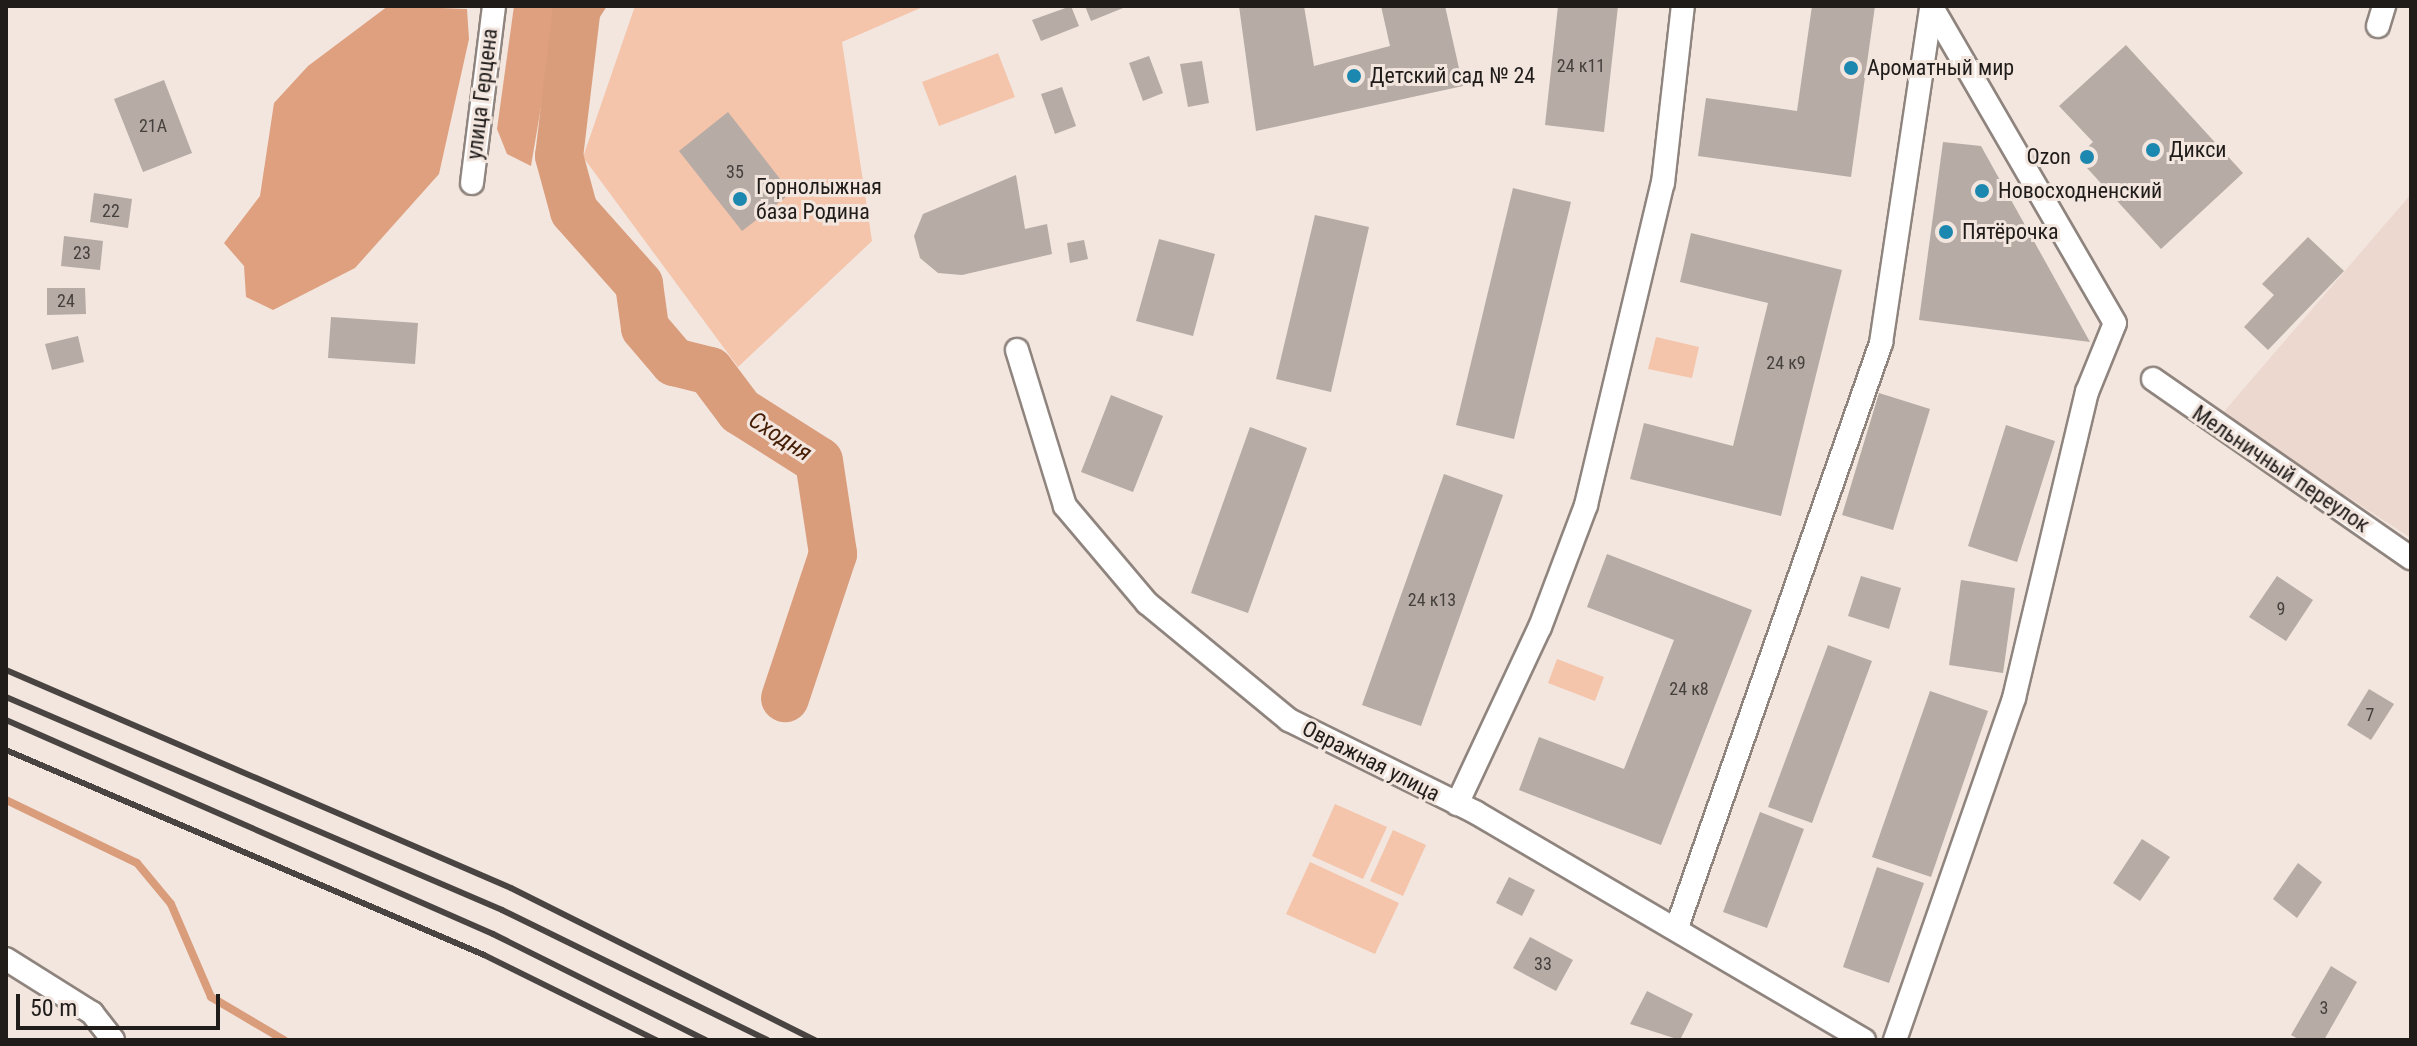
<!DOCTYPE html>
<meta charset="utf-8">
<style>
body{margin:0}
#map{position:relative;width:2417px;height:1046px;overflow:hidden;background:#f2e6df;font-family:"Roboto Condensed",sans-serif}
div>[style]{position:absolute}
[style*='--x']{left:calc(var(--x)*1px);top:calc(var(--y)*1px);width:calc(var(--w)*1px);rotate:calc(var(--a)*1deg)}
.built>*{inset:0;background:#ecd8ce}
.green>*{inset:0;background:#f4c4ab}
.forest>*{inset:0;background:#dea07f}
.water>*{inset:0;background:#da9d7c}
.stream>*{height:8px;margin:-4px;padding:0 4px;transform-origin:4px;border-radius:4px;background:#da9d7c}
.river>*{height:48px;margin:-24px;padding:0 24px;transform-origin:24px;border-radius:24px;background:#da9d7c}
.building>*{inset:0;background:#b6aba5}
.roads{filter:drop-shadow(2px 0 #8f847e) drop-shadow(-2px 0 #8f847e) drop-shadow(0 2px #8f847e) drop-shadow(0 -2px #8f847e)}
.minor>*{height:22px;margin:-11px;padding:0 11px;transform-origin:11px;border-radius:11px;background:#fff}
.rail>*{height:6px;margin:-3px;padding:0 3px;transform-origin:3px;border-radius:3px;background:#494441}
.dots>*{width:22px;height:22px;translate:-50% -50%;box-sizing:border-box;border:4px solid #f2e6df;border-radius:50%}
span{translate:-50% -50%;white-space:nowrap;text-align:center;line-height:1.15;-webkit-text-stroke:6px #f2e6df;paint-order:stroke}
.number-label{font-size:18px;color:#46403d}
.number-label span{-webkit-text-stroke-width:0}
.poi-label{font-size:22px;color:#201c1a}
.left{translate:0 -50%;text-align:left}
.right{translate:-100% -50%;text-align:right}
.street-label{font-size:22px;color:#201c1a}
.water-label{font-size:24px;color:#441d04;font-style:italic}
.frame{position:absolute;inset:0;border:8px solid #201c1a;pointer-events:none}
.scale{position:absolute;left:16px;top:994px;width:204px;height:36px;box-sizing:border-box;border:4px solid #201c1a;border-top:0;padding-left:10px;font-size:24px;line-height:28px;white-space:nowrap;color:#201c1a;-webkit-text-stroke:6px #f2e6df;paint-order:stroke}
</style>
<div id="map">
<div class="built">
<i style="clip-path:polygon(2411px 194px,2411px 538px,2221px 415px)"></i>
</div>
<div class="green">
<i style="clip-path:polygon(635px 6px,925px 6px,842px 42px,872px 241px,738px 367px,583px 157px)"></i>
<i style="clip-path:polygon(998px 53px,1015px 97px,939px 126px,922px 82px)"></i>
<i style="clip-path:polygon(1656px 337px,1699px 347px,1692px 378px,1648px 369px)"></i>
<i style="clip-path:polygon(1557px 659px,1604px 677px,1595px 701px,1548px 683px)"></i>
<i style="clip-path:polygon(1335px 804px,1387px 827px,1363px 879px,1312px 856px)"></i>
<i style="clip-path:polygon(1393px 830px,1426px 845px,1403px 896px,1370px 881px)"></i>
<i style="clip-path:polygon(1310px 862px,1399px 903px,1375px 954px,1286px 914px)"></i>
</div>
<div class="forest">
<i style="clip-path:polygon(388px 6px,467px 9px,469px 39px,439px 174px,355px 268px,273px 310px,246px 297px,244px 266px,224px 243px,260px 196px,274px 103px,308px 66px)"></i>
<i style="clip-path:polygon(514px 6px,558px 6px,531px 166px,507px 154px,497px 129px)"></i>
</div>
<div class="water">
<i style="clip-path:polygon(567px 6px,607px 6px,569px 65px,564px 62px)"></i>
</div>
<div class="stream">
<i style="--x:6;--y:800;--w:145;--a:25.7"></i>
<i style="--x:137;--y:863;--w:53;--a:50.3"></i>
<i style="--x:171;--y:904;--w:101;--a:66.7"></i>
<i style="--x:211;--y:997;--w:85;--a:30.5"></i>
</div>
<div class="river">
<i style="--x:577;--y:6;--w:151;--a:96.8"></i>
<i style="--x:559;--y:156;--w:57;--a:74.7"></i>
<i style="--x:574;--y:211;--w:98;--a:48.3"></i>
<i style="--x:639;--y:284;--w:44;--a:82.2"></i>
<i style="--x:645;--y:328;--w:45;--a:49.5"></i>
<i style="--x:674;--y:362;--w:37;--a:14"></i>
<i style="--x:710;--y:371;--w:50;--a:53.1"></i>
<i style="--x:740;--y:411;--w:93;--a:32.3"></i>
<i style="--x:819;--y:461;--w:94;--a:81.4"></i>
<i style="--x:833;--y:554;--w:152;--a:108.4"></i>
</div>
<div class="building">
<i style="clip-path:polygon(1071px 6px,1079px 26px,1041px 41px,1032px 20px)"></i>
<i style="clip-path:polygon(1085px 6px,1128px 6px,1091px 21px)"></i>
<i style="clip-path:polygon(1239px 6px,1304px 6px,1314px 66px,1390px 46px,1381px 6px,1445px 6px,1463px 86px,1256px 131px)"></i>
<i style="clip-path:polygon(1558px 6px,1618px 6px,1604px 132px,1545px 125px)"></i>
<i style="clip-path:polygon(1812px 6px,1875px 6px,1851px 177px,1698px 156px,1706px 98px,1797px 111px)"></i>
<i style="clip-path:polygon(2126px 45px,2243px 173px,2161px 249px,2077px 157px,2093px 142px,2059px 106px)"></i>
<i style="clip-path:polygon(1149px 56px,1163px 93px,1143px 101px,1129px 63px)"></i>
<i style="clip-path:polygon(1202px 61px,1209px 103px,1188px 107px,1180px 64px)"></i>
<i style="clip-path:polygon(164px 80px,192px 153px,143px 172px,114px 99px)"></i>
<i style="clip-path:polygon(1062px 87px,1076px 126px,1055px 134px,1041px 94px)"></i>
<i style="clip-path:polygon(728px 112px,791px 193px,742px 231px,679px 151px)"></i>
<i style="clip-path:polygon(1943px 142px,1981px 146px,2090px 342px,1919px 320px)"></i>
<i style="clip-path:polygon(1016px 175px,1025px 229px,1047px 224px,1052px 254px,962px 275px,938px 273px,920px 258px,914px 236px,923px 214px)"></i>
<i style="clip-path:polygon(1513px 188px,1571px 202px,1514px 439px,1456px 425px)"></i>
<i style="clip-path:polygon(94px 193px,132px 199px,128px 228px,90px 222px)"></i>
<i style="clip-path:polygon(1315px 215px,1369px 227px,1331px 392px,1276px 379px)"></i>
<i style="clip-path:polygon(1691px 233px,1842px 270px,1781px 516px,1630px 479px,1644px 423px,1733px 446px,1768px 303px,1680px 282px)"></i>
<i style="clip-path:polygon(64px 236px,103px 241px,100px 270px,61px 266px)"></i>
<i style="clip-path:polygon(2308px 237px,2344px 271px,2268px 350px,2244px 327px,2274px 295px,2262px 284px)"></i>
<i style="clip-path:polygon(1159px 239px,1215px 254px,1193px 336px,1136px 321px)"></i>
<i style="clip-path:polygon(1084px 240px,1088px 259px,1070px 263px,1067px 243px)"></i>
<i style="clip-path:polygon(47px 288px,85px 288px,86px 314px,47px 315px)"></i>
<i style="clip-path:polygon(331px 317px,418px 323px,415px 364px,328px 358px)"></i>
<i style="clip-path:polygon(78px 336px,84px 362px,52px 370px,45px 344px)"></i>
<i style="clip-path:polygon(1879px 393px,1930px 409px,1893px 530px,1842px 515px)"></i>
<i style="clip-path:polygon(1111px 395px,1163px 416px,1133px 492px,1081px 472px)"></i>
<i style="clip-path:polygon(2006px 425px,2055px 441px,2017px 562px,1968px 546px)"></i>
<i style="clip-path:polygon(1250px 427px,1307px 448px,1248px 613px,1191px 593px)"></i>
<i style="clip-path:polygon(1444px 474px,1503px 495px,1421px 726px,1362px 705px)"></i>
<i style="clip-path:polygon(1607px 554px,1752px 610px,1661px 845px,1519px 790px,1539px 737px,1624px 769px,1674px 640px,1587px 607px)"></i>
<i style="clip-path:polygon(1861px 576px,1901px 588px,1889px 629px,1848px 616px)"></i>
<i style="clip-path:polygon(2277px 576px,2313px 600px,2286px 641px,2249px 617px)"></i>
<i style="clip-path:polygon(1961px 580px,2015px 588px,2003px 673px,1949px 665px)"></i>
<i style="clip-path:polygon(1828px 645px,1872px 661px,1812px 823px,1768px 807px)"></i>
<i style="clip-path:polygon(2369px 689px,2394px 704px,2371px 740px,2347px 725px)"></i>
<i style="clip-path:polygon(1930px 691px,1988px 711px,1931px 877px,1872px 857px)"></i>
<i style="clip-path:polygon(1760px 812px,1804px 829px,1767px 928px,1723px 912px)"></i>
<i style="clip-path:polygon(2142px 839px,2170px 857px,2140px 901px,2113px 883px)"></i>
<i style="clip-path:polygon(2298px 863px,2322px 882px,2297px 918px,2273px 899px)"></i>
<i style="clip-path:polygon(1877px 867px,1924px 883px,1889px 983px,1843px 967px)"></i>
<i style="clip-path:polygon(1509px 877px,1535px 890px,1522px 916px,1496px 903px)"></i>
<i style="clip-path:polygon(1530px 937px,1573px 960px,1556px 991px,1513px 968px)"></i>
<i style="clip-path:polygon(2331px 966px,2357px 982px,2324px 1040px,2300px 1040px,2291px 1035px)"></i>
<i style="clip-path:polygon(1647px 991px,1693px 1014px,1680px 1040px,1630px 1024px)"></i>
</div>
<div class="roads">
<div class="minor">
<i style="--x:2378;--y:26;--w:21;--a:-73"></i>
<i style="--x:472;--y:183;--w:178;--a:-82.9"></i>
<i style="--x:1017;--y:350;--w:163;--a:72.9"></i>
<i style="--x:1065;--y:506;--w:127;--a:49.8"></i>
<i style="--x:1147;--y:603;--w:184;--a:39.5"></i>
<i style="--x:1289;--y:720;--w:208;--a:26.3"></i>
<i style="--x:1475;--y:812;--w:451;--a:30.4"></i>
<i style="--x:2153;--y:379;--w:314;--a:34.8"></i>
<i style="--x:1457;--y:804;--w:195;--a:-64.9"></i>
<i style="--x:1540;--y:627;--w:130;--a:-69.3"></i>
<i style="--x:1586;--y:505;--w:331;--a:-76.6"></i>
<i style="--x:1663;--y:183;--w:178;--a:-83.6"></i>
<i style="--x:1677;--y:927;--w:619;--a:-70.74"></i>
<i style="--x:1881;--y:343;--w:339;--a:-81.5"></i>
<i style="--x:6;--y:959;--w:102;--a:32.1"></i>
<i style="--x:92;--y:1013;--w:34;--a:52"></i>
<i style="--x:1895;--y:1040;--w:362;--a:-70.8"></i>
<i style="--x:2014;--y:698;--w:315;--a:-76.6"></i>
<i style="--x:2087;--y:392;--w:74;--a:-67.9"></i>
<i style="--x:2115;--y:323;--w:367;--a:-120.1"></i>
</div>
</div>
<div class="rail">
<i style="--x:6;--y:670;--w:550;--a:23.35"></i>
<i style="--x:511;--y:888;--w:340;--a:26.6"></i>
<i style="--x:6;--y:697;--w:540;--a:23.24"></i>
<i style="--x:502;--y:910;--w:295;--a:26.1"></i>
<i style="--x:6;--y:720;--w:532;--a:23.72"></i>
<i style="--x:493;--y:934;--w:238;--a:26.5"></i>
<i style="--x:6;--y:750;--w:520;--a:23.21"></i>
<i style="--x:484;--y:955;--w:192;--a:26.3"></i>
</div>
<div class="dots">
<i style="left:1851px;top:68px;background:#1c87af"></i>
<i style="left:1354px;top:76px;background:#1c87af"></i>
<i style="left:2153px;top:150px;background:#1c87af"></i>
<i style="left:2087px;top:157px;background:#1c87af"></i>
<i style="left:1982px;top:191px;background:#1c87af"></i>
<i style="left:740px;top:199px;background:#1c87af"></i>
<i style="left:1946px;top:232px;background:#1c87af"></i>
</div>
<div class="number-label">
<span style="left:1581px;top:66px">24 к11</span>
<span style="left:153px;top:126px">21А</span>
<span style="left:735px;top:172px">35</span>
<span style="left:111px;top:211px">22</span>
<span style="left:82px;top:253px">23</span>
<span style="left:66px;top:301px">24</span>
<span style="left:1786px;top:363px">24 к9</span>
<span style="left:1432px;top:600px">24 к13</span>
<span style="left:2281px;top:609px">9</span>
<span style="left:1689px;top:689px">24 к8</span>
<span style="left:2370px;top:715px">7</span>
<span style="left:1543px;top:964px">33</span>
<span style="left:2324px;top:1008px">3</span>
</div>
<div class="poi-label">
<span class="left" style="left:1867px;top:68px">Ароматный мир</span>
<span class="left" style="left:1370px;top:76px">Детский сад № 24</span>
<span class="left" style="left:2169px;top:150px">Дикси</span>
<span class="right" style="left:2071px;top:157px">Ozon</span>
<span class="left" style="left:756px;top:199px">Горнолыжная<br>база Родина</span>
<span class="left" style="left:1998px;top:191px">Новосходненский</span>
<span class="left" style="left:1962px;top:232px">Пятёрочка</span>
</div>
<div class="street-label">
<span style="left:482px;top:94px;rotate:-83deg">улица Герцена</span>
<span style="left:2281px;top:469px;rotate:34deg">Мельничный переулок</span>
<span style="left:1371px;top:761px;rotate:27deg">Овражная улица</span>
</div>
<div class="water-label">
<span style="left:780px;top:437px;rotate:33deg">Сходня</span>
</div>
<div class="frame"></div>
<div class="scale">50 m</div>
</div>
